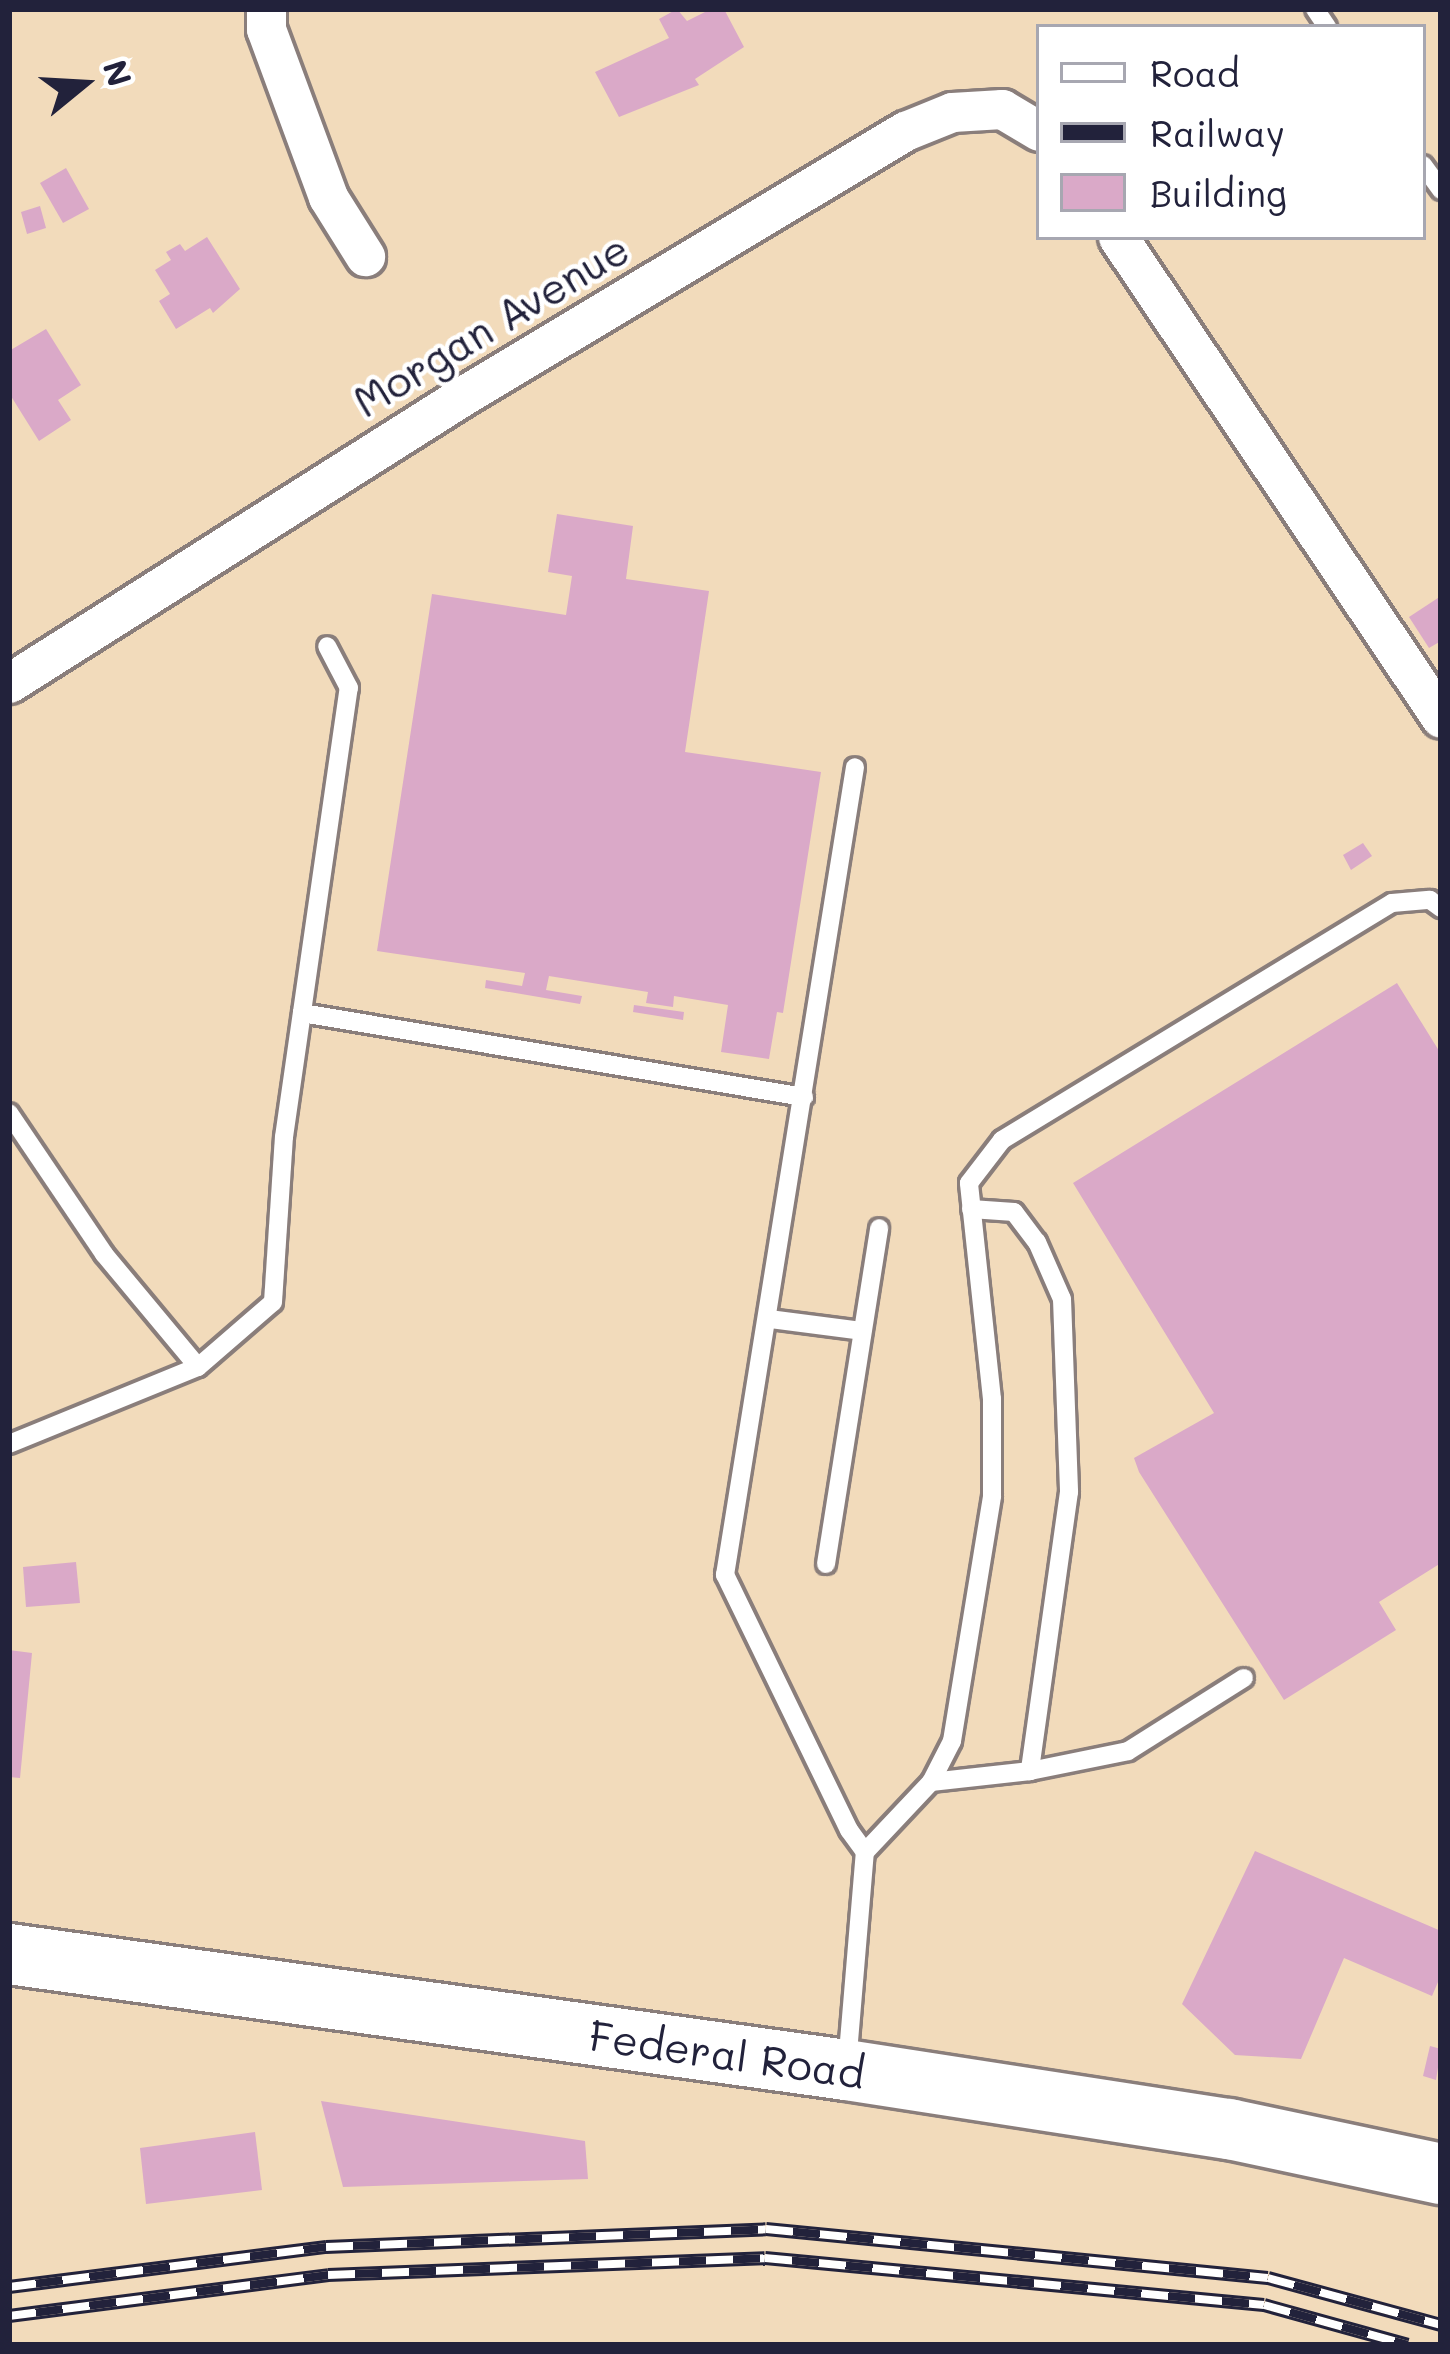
<!DOCTYPE html>
<style>
body{margin:0}
#map{position:relative;width:1450px;height:2354px;overflow:hidden;background:#f2dbbb;font-family:Mali,sans-serif}
div>[style]{position:absolute}
[style*='--x']{left:calc(var(--x)*1px);top:calc(var(--y)*1px);width:calc(var(--w)*1px);rotate:calc(var(--a)*1deg)}
.building>*{inset:0;background:#daa9c8}
.roads{filter:drop-shadow(3px 0 #8a7e7b) drop-shadow(-3px 0 #8a7e7b) drop-shadow(0 3px #8a7e7b) drop-shadow(0 -3px #8a7e7b)}
.lane>*{height:18px;margin:-9px;padding:0 9px;transform-origin:9px;border-radius:9px;background:#fff}
.street>*{height:39px;margin:-19.5px;padding:0 19.5px;transform-origin:19.5px;border-radius:19.5px;background:#fff}
.primary>*{height:60px;margin:-30px;padding:0 30px;transform-origin:30px;border-radius:30px;background:#fff}
.rail>*{height:14px;margin-top:-7px;transform-origin:0;background:repeating-linear-gradient(90deg,#fff 0 27px,#22223b 0 54px);box-sizing:border-box;border-block:3px solid #22223b}
span{translate:-50% -50%;white-space:nowrap;text-align:center;line-height:1.15;-webkit-text-stroke:9px #fff;paint-order:stroke}
.street-label{font-size:42px;color:#22223b}
.frame{position:absolute;inset:0;border:12px solid #22223b;pointer-events:none}
.legend{position:absolute;left:1036px;top:24px;width:390px;height:216px;box-sizing:border-box;background:#fff;border:3px solid #a7a7b1;margin:0;padding:15px 21px;list-style:none;font-size:36px;color:#22223b}
.legend li{display:flex;align-items:center;gap:24px;height:60px}
.legend b{width:60px;border:3px solid #a7a7b1}
.north{position:absolute;left:24px;top:24px;width:120px;height:120px;-webkit-text-stroke:9px #fff;paint-order:stroke;rotate:72deg;font-size:33px;font-weight:700;line-height:48px;text-align:center;color:#22223b}
.north::after{content:'';display:block;margin:auto;width:42px;height:54px;background:#22223b;clip-path:polygon(50% 0,100% 100%,50% 72%,0 100%)}
</style>
<div id="map">
<div class="building">
<i style="clip-path:polygon(677px 9px,687px 21px,711px 9px,724px 9px,744px 47px,695px 79px,699px 85px,619px 117px,595px 72px,669px 38px,659px 19px)"></i>
<i style="clip-path:polygon(66px 168px,89px 209px,63px 223px,40px 183px)"></i>
<i style="clip-path:polygon(40px 206px,46px 228px,27px 234px,21px 212px)"></i>
<i style="clip-path:polygon(207px 237px,240px 289px,213px 313px,210px 308px,176px 329px,159px 301px,170px 294px,155px 270px,171px 260px,166px 252px,180px 244px,185px 251px)"></i>
<i style="clip-path:polygon(46px 329px,81px 385px,58px 400px,71px 420px,39px 441px,9px 393px,9px 351px)"></i>
<i style="clip-path:polygon(557px 514px,633px 526px,626px 579px,709px 591px,685px 752px,821px 772px,783px 1013px,777px 1012px,769px 1059px,721px 1052px,728px 1005px,674px 996px,673px 1007px,646px 1003px,648px 992px,549px 976px,546px 990px,582px 996px,580px 1004px,485px 988px,486px 980px,522px 986px,525px 973px,377px 951px,432px 594px,566px 615px,572px 576px,548px 572px)"></i>
<i style="clip-path:polygon(1441px 596px,1441px 641px,1429px 648px,1409px 617px)"></i>
<i style="clip-path:polygon(1363px 843px,1372px 856px,1351px 870px,1343px 855px)"></i>
<i style="clip-path:polygon(1397px 983px,1441px 1054px,1441px 1563px,1379px 1602px,1396px 1630px,1284px 1700px,1139px 1472px,1134px 1458px,1214px 1413px,1073px 1183px)"></i>
<i style="clip-path:polygon(634px 1005px,684px 1012px,683px 1020px,633px 1012px)"></i>
<i style="clip-path:polygon(76px 1562px,80px 1603px,26px 1607px,23px 1567px)"></i>
<i style="clip-path:polygon(9px 1650px,32px 1653px,20px 1778px,9px 1777px)"></i>
<i style="clip-path:polygon(1255px 1851px,1441px 1931px,1441px 1975px,1432px 1996px,1344px 1958px,1301px 2059px,1235px 2055px,1182px 2004px)"></i>
<i style="clip-path:polygon(1430px 2046px,1441px 2049px,1436px 2080px,1423px 2076px)"></i>
<i style="clip-path:polygon(321px 2101px,585px 2141px,588px 2179px,343px 2187px)"></i>
<i style="clip-path:polygon(255px 2132px,262px 2190px,146px 2204px,140px 2148px)"></i>
</div>
<div class="roads">
<div class="lane">
<i style="--x:1315;--y:9;--w:22;--a:56"></i>
<i style="--x:1423;--y:165;--w:31;--a:54"></i>
<i style="--x:302;--y:1013;--w:509;--a:9.5"></i>
<i style="--x:9;--y:1113;--w:170;--a:56"></i>
<i style="--x:104;--y:1254;--w:147;--a:50.2"></i>
<i style="--x:971;--y:1209;--w:43;--a:4"></i>
<i style="--x:1014;--y:1212;--w:38;--a:53"></i>
<i style="--x:1037;--y:1242;--w:62;--a:66.3"></i>
<i style="--x:1062;--y:1299;--w:193;--a:87.9"></i>
<i style="--x:1069;--y:1492;--w:282;--a:98"></i>
<i style="--x:770;--y:1319;--w:93;--a:7.4"></i>
<i style="--x:9;--y:1444;--w:204;--a:-22.2"></i>
<i style="--x:198;--y:1367;--w:99;--a:-40.9"></i>
<i style="--x:273;--y:1302;--w:165;--a:-86.2"></i>
<i style="--x:284;--y:1137;--w:454;--a:-81.8"></i>
<i style="--x:349;--y:688;--w:47;--a:-117.6"></i>
<i style="--x:826;--y:1564;--w:340;--a:-81"></i>
<i style="--x:931;--y:1782;--w:100;--a:-6.3"></i>
<i style="--x:1030;--y:1771;--w:100;--a:-11.5"></i>
<i style="--x:1128;--y:1751;--w:137;--a:-32.2"></i>
<i style="--x:865;--y:1852;--w:96;--a:-46.7"></i>
<i style="--x:931;--y:1782;--w:46;--a:-62.9"></i>
<i style="--x:952;--y:1741;--w:248;--a:-80.7"></i>
<i style="--x:992;--y:1496;--w:97;--a:-90"></i>
<i style="--x:992;--y:1399;--w:217;--a:-96.1"></i>
<i style="--x:969;--y:1183;--w:54;--a:-52.5"></i>
<i style="--x:1002;--y:1140;--w:456;--a:-31.3"></i>
<i style="--x:1392;--y:903;--w:38;--a:-5"></i>
<i style="--x:1430;--y:900;--w:14;--a:36"></i>
<i style="--x:847;--y:2065;--w:214;--a:-85.2"></i>
<i style="--x:865;--y:1852;--w:27;--a:-126"></i>
<i style="--x:849;--y:1830;--w:284;--a:-115.9"></i>
<i style="--x:725;--y:1575;--w:818;--a:-80.86"></i>
</div>
<div class="street">
<i style="--x:266;--y:9;--w:20;--a:90"></i>
<i style="--x:266;--y:29;--w:179;--a:69.7"></i>
<i style="--x:328;--y:197;--w:70;--a:57.9"></i>
<i style="--x:1118;--y:237;--w:579;--a:56.12"></i>
<i style="--x:9;--y:683;--w:535;--a:-32.32"></i>
<i style="--x:461;--y:397;--w:518;--a:-30.93"></i>
<i style="--x:905;--y:131;--w:51;--a:-22"></i>
<i style="--x:952;--y:112;--w:50;--a:-3.4"></i>
<i style="--x:1002;--y:109;--w:43;--a:30.7"></i>
</div>
<div class="primary">
<i style="--x:9;--y:1954;--w:845;--a:7.89"></i>
<i style="--x:846;--y:2070;--w:388;--a:8.8"></i>
<i style="--x:1229;--y:2129;--w:217;--a:12"></i>
</div>
</div>
<div class="rail">
<i style="--x:9;--y:2287;--w:320;--a:-7.2"></i>
<i style="--x:326;--y:2247;--w:440;--a:-2.3"></i>
<i style="--x:766;--y:2229;--w:504;--a:5.57"></i>
<i style="--x:1268;--y:2278;--w:179;--a:15.2"></i>
<i style="--x:9;--y:2316;--w:322;--a:-7.3"></i>
<i style="--x:328;--y:2275;--w:437;--a:-2.2"></i>
<i style="--x:765;--y:2258;--w:501;--a:5.38"></i>
<i style="--x:1264;--y:2305;--w:149;--a:15.5"></i>
</div>
<div class="street-label">
<span style="left:491px;top:325px;rotate:-31deg">Morgan Avenue</span>
<span style="left:727px;top:2054px;rotate:8deg">Federal Road</span>
</div>
<div class="frame"></div>
<ul class="legend">
<li><b style="height:15px;background:#fff"></b>Road</li>
<li><b style="height:15px;background:#22223b"></b>Railway</li>
<li><b style="height:33px;background:#daa9c8"></b>Building</li>
</ul>
<div class="north">N</div>
</div>
